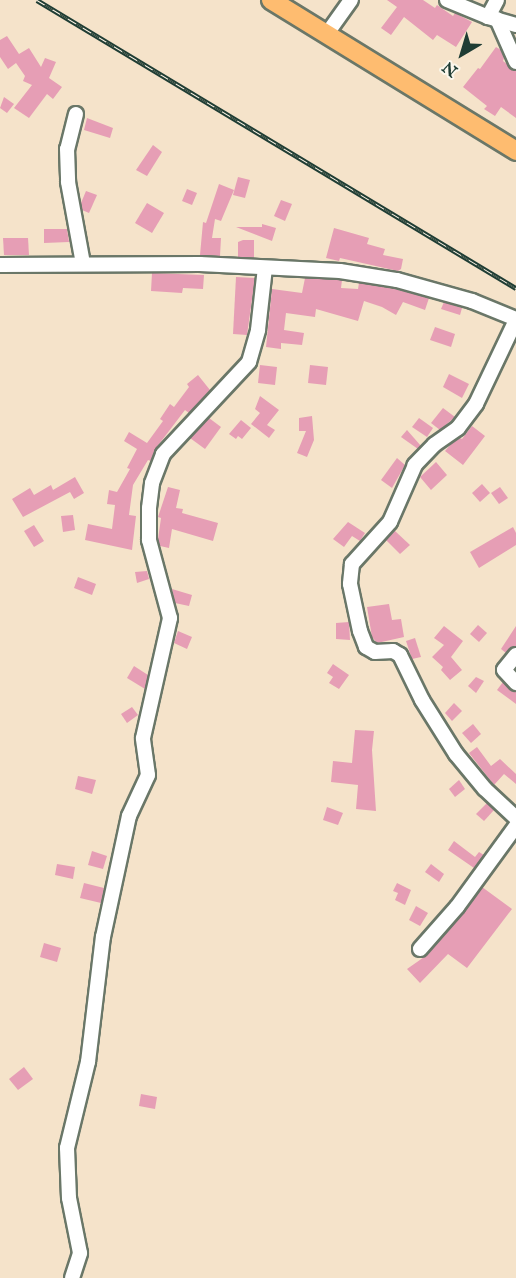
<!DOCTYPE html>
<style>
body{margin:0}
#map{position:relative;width:516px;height:1278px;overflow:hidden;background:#f5e3ca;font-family:"IM FELL English",serif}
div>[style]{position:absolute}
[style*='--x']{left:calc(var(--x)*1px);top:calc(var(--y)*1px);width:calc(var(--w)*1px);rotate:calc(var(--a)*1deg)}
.building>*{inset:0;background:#e69eb5}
.roads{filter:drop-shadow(2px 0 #6a7768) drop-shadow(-2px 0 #6a7768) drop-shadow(0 2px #6a7768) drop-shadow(0 -2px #6a7768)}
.minor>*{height:14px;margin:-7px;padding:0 7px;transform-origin:7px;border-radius:7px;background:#fff}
.major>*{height:18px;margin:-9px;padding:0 9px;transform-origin:9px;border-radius:9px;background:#febc70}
.rail>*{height:5px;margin-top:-2.5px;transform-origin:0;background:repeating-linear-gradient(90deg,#fbf7ec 0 9px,#1f3d34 0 18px);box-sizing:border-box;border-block:2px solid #1f3d34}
span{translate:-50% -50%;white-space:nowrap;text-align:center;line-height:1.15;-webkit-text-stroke:4.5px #fbf7ec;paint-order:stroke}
.north{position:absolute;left:432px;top:24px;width:60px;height:60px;-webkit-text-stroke:4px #fbf7ec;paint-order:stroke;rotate:218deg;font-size:16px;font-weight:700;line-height:24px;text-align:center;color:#1f3d34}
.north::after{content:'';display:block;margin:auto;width:21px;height:27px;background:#1f3d34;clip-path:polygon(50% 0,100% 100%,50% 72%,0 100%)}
</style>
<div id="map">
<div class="building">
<i style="clip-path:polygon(387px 0,423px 0,435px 8px,437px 5px,453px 16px,455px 13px,472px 22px,456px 47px,437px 35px,433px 40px,404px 17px,391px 35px,381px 28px,397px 7px)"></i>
<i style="clip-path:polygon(7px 36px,19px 54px,29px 48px,41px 67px,45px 58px,56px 62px,49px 78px,62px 87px,53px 99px,47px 94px,29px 118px,14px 108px,32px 85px,23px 81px,25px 76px,16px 63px,8px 69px,0 57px,0 40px)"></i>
<i style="clip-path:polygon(496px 47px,501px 50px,504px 58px,503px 61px,516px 71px,516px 118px,501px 107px,495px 116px,484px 109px,487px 106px,463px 87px,478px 68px,480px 69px)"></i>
<i style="clip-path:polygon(4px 97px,14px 104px,7px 113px,0 108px)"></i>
<i style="clip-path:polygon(87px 118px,113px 128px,110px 138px,84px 130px)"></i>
<i style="clip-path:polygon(153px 145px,162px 152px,147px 176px,136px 170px)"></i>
<i style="clip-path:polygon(238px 177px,250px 180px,245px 198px,233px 195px)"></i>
<i style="clip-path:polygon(219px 184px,234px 190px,221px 221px,215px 219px,212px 238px,221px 238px,220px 256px,200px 255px,203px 222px,206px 223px)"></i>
<i style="clip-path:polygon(187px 189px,197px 193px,192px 205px,182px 201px)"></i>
<i style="clip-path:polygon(86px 191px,97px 195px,89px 213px,82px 210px,81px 203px)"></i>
<i style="clip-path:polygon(281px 200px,292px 204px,285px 221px,274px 216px)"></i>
<i style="clip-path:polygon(147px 203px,164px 213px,152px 233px,135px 223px)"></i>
<i style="clip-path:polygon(262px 224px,276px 228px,272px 241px,236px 227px,262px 227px)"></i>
<i style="clip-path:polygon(334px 228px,369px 238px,367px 244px,385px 249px,383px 255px,403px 259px,401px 269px,398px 271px,340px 258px,339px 261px,326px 258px)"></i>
<i style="clip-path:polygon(44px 229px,67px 229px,69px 242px,44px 243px)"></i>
<i style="clip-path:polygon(3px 238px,28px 238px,29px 255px,4px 255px)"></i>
<i style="clip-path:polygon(243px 240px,254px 240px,254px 258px,238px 257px,238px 242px)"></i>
<i style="clip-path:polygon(152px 273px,204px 275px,203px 289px,183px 288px,182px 293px,151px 291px)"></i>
<i style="clip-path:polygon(236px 277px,255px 278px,247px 335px,233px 334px)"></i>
<i style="clip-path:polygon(305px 278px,342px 280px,341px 288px,358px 289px,359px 283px,395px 289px,429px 298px,425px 310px,403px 302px,396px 315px,382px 307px,364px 301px,358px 321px,316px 309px,315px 317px,286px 313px,284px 330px,304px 333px,302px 345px,281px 343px,281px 349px,266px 347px,272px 289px,302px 293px)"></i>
<i style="clip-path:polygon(444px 302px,462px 308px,460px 315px,441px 309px)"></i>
<i style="clip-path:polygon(435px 327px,455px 334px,451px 347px,430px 340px)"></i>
<i style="clip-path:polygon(260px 365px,277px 367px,275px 385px,258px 383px)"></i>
<i style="clip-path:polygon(310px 365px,328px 367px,326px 385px,308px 383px)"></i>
<i style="clip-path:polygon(449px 374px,469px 384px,462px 398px,443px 387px)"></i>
<i style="clip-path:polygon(198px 375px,210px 390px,189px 413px,185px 410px,156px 448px,151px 461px,148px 460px,133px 485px,129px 515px,136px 516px,132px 550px,85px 540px,88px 524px,112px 529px,115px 505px,107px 504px,109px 490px,117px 492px,130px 469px,127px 468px,137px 449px,124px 441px,129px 432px,147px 443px,163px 421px,160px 419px,170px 404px,174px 407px,189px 387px,187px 384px)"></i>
<i style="clip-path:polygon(260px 396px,279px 410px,267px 425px,275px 430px,269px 438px,251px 424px,260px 413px,255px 409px)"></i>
<i style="clip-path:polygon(443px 408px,455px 417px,440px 430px,431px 423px)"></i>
<i style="clip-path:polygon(312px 416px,314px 440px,307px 457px,297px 453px,306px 431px,299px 431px,299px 418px)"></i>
<i style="clip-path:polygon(209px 418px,221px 427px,205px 449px,190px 438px)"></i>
<i style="clip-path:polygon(419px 418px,433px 428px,427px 437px,412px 427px)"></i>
<i style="clip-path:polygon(241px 420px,251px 428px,242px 439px,238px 436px,236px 439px,229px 434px)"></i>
<i style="clip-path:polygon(472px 426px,485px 436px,463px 465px,445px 451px,451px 444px,460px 438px,462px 439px)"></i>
<i style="clip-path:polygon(407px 430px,421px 446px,418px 449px,401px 437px)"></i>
<i style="clip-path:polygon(397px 458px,405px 465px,392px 488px,381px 480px)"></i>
<i style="clip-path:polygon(436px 462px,447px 475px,431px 490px,420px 477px)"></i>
<i style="clip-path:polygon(75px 477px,84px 493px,74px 499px,70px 492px,23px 517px,12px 499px,30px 488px,34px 495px,51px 485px,53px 490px)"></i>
<i style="clip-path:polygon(482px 484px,490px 493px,480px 502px,472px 493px)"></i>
<i style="clip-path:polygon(168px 487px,180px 490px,176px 508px,183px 509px,182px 513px,218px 523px,213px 541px,172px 529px,169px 548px,160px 546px,158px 539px,161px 518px,158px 517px)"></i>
<i style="clip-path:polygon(500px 487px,508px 498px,499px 504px,491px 493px)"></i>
<i style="clip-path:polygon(73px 515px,75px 530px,63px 532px,61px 516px)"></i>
<i style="clip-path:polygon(348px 522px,365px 533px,360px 541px,352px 536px,344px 547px,333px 539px)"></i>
<i style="clip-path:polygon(34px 525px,44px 541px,34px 547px,24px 531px)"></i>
<i style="clip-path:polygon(513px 527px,516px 533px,516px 545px,479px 568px,470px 552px)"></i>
<i style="clip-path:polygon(395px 531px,410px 545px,400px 554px,386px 540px)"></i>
<i style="clip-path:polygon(147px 571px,149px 579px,137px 583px,135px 572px)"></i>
<i style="clip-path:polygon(78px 577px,96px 584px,92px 595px,74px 588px)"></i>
<i style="clip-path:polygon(172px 589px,192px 595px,189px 606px,175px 603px)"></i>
<i style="clip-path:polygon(389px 604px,392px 620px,401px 619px,404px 637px,377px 643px,372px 637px,367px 607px)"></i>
<i style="clip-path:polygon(349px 622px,350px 640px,336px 639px,336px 623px)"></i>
<i style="clip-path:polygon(478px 625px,487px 633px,479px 642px,470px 634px)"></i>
<i style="clip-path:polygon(444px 626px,463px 641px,451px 657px,462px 670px,450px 680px,441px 670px,443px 667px,432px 657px,444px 645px,434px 638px)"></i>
<i style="clip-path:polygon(516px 626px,516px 646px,506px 653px,501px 649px)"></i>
<i style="clip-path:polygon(178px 631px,192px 637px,187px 649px,174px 643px)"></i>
<i style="clip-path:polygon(415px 638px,421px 657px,412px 659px,406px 641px)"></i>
<i style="clip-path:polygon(333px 664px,349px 675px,339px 689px,329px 683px,333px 677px,327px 673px)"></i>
<i style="clip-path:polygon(134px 666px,148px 675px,145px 689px,127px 678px)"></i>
<i style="clip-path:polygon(476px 677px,484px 681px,476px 693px,468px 686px)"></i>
<i style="clip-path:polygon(503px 682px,516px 692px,516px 704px,497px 690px)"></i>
<i style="clip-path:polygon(454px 703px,462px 711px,452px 721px,445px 713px)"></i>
<i style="clip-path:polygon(132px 707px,138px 715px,127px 723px,121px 714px)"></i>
<i style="clip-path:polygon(473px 724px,481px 734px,471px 743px,462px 733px)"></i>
<i style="clip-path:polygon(355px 730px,374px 731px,372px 750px,376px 811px,356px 809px,358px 785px,331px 782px,333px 761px,352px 763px)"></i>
<i style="clip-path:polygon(477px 747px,491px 766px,500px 759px,516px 774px,516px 784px,504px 774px,494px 785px,469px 753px)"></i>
<i style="clip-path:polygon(78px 776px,96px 780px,92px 794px,75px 789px)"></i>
<i style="clip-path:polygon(459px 780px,465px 789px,455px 797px,449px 789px)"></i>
<i style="clip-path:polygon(487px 803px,494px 810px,484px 821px,476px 814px)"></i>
<i style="clip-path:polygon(327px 807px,343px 813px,338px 825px,323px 820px)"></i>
<i style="clip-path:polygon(454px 841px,475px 857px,479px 852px,484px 855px,474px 868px,448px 850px)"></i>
<i style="clip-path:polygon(92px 851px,107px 856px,103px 869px,88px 865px)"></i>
<i style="clip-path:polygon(57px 864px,75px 867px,73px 879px,55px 875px)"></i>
<i style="clip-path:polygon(431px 864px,444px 874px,439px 882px,425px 872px)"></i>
<i style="clip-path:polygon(84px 883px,104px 888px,101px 903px,80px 898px)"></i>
<i style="clip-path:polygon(397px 883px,411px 890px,405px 905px,395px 900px,398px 893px,393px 891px)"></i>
<i style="clip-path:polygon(482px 887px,512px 909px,467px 968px,448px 954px,420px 983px,407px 969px,427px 955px)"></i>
<i style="clip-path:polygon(416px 906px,428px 913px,420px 926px,409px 920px)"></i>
<i style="clip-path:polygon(44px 943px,61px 948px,57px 962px,40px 957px)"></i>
<i style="clip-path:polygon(24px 1067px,33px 1079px,18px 1090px,9px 1079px)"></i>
<i style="clip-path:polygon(141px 1094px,157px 1097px,155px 1109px,139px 1106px)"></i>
</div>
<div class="roads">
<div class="minor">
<i style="--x:447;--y:0;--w:44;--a:22.5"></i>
<i style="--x:488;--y:17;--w:29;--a:16"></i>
<i style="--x:488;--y:17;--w:19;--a:-62"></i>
<i style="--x:497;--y:19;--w:47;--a:66.2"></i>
<i style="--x:326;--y:35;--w:43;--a:-54.5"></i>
<i style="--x:76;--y:114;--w:36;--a:104"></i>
<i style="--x:67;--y:149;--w:33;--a:88"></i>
<i style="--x:68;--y:182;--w:83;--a:79.6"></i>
<i style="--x:0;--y:265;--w:200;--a:-0.3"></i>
<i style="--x:200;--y:264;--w:140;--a:2.9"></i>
<i style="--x:340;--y:271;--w:58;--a:9"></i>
<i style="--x:397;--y:280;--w:78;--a:15.6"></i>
<i style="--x:472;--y:301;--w:48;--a:22.2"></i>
<i style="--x:516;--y:320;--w:93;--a:115.5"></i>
<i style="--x:476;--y:404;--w:30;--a:127"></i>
<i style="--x:458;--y:428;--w:29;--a:145"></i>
<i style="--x:434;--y:445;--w:28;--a:134"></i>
<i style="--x:415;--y:465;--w:62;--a:113.7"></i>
<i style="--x:390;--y:522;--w:57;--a:132.1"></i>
<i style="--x:352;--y:564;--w:20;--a:96"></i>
<i style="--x:350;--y:584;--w:48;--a:78"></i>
<i style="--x:360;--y:631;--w:17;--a:69"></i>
<i style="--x:366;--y:647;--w:10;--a:29"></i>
<i style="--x:375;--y:652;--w:18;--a:-3"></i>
<i style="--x:393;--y:651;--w:8;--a:30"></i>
<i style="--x:400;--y:655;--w:50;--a:63.9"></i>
<i style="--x:422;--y:700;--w:64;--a:57.8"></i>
<i style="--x:456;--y:754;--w:45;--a:50.4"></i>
<i style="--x:485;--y:789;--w:42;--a:43.1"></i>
<i style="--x:516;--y:655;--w:19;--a:129"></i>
<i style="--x:504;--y:670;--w:18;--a:47"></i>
<i style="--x:420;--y:949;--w:56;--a:-48.6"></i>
<i style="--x:457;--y:907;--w:100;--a:-53.9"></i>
<i style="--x:72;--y:1278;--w:26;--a:-72"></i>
<i style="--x:80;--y:1253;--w:56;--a:-101.3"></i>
<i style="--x:69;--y:1198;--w:50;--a:-92.3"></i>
<i style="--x:67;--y:1148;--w:89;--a:-76.3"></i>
<i style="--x:88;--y:1062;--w:126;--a:-83.2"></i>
<i style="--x:103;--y:937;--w:124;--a:-77.9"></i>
<i style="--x:129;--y:816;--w:45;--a:-65.1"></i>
<i style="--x:148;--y:775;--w:37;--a:-98"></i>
<i style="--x:143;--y:738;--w:123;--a:-77.3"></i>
<i style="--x:170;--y:618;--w:81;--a:-105.1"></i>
<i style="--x:149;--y:540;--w:32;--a:-90"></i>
<i style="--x:149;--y:508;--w:25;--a:-83"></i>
<i style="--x:152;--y:483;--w:31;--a:-69"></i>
<i style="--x:163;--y:454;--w:126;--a:-46.9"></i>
<i style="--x:249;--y:362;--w:33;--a:-74"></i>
<i style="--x:258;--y:330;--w:62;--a:-83.6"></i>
</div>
<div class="major">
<i style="--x:271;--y:0;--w:288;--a:31.6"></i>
</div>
</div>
<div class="rail">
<i style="--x:37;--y:0;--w:559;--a:31.02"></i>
</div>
<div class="north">N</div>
</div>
